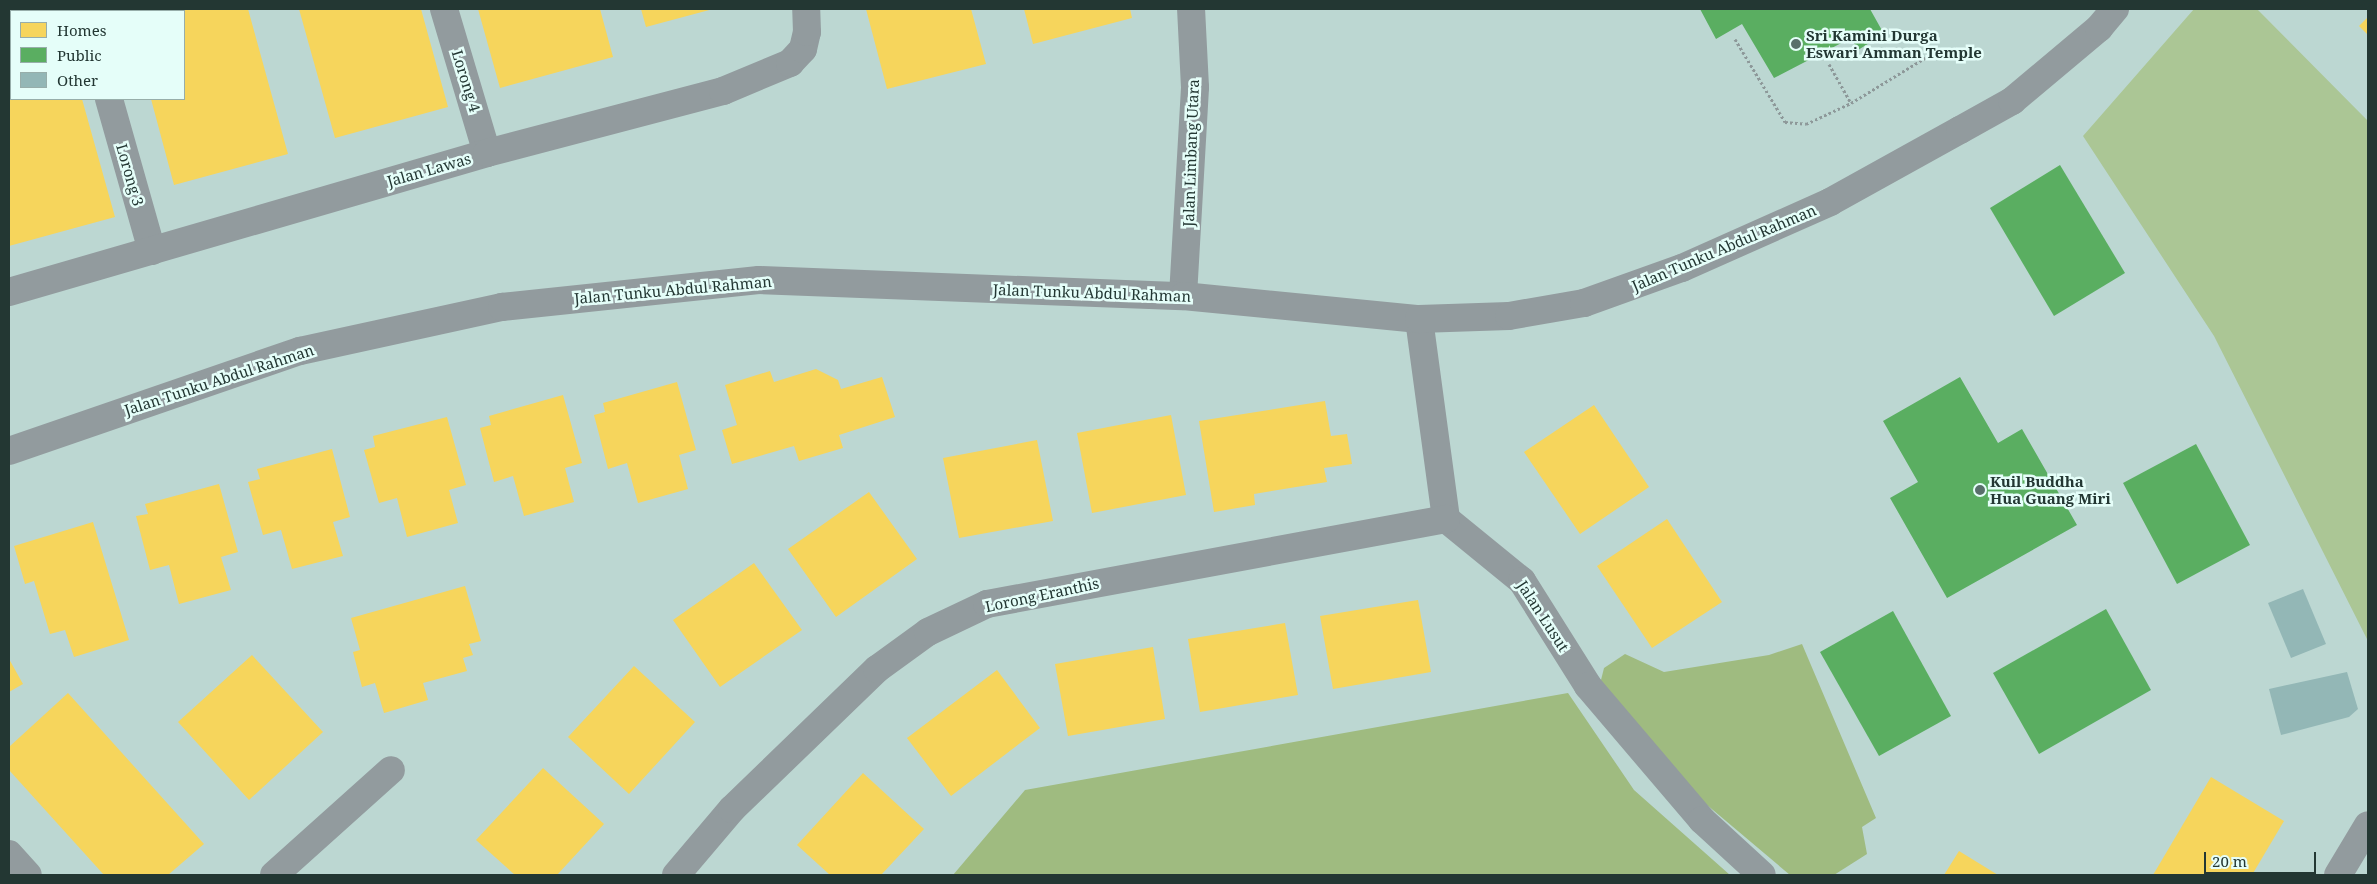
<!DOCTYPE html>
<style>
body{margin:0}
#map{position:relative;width:2377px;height:884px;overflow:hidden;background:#bcd7d2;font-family:"Noto Serif",serif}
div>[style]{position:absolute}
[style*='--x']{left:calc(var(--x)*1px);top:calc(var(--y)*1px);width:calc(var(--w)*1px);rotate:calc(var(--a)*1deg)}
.green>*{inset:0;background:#abc695}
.forest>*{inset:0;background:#9fbb80}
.homes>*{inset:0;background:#f6d55c}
.public>*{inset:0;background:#5aae61}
.building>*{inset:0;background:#93b7b6}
.path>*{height:3px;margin-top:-1.5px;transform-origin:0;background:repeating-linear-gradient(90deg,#8d9899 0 2.5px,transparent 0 5px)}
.minor>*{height:28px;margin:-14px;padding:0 14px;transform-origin:14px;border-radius:14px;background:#929b9e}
.dots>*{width:14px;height:14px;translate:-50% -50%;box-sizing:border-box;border:2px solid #e5fef9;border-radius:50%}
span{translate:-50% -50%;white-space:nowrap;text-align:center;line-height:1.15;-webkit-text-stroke:5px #e5fef9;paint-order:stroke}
.poi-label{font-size:15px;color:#233733;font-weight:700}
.left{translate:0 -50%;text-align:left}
.street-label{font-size:15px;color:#233733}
.frame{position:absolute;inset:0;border:10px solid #233733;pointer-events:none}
.legend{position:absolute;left:10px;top:10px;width:175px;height:90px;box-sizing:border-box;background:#e5fef9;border:1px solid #97aeaa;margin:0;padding:6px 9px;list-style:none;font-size:15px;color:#233733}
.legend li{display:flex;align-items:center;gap:10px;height:25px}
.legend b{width:25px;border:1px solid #97aeaa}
.scale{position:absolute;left:2204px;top:852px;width:112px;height:22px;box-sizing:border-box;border:2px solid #233733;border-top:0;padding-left:6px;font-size:15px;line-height:18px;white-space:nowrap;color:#233733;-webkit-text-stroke:4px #e5fef9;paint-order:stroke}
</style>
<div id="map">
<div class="green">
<i style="clip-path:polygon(2194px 9px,2257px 9px,2368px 121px,2368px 641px,2214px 336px,2083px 136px)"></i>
</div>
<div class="forest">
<i style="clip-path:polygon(1802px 644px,1876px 818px,1862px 827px,1867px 854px,1834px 875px,1790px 875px,1675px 778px,1599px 688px,1604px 668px,1625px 654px,1664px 672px,1769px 655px)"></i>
<i style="clip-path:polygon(1568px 693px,1634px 790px,1730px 875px,953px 875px,1025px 790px)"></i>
</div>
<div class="homes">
<i style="clip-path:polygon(9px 9px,57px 9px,57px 11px,11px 11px,11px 99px,82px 99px,115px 217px,9px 246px)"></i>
<i style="clip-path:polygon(126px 9px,248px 9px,288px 154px,174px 185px,151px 99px,184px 99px,184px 11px)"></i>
<i style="clip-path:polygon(299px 9px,421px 9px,448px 107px,335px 138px)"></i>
<i style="clip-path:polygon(478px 9px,600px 9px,613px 57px,500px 88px)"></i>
<i style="clip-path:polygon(641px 9px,713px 9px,646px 27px)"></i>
<i style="clip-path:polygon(866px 9px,971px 9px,986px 64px,887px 89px)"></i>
<i style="clip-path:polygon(1024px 9px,1130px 9px,1132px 18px,1033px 44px)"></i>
<i style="clip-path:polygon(2368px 17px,2368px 35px,2359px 26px)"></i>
<i style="clip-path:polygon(816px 369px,838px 380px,841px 389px,882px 377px,895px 417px,839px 435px,843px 448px,799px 461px,794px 446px,732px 464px,722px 430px,737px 425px,725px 385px,770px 371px,774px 382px)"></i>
<i style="clip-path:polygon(677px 382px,696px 450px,679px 455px,688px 489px,638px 503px,627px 463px,608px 469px,594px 415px,605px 412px,603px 403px)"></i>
<i style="clip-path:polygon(563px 395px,582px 463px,565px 468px,574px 502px,524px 516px,513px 476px,494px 482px,480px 428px,491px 425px,489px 416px)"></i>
<i style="clip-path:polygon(1325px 401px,1331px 436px,1347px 434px,1352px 464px,1324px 468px,1327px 482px,1254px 494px,1255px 505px,1214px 512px,1199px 421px)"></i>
<i style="clip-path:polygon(1594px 405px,1649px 487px,1580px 534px,1524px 452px)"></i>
<i style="clip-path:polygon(1171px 415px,1186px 495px,1092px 513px,1077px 433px)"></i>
<i style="clip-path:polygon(447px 417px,466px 485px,449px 490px,458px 523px,407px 537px,397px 498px,379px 503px,364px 450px,375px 447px,373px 436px)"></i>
<i style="clip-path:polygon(1037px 440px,1053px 521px,959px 538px,943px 458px)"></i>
<i style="clip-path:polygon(332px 449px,350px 517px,333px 522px,343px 556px,292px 569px,281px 530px,263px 535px,248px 482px,260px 479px,257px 469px)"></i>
<i style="clip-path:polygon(219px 484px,238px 552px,221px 557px,231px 590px,179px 604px,169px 565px,150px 570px,136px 516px,148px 514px,145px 504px)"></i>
<i style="clip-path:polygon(869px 492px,917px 559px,836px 617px,788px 549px)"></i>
<i style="clip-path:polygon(1667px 519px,1722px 602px,1652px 648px,1597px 566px)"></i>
<i style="clip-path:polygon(93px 522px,129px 640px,74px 657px,65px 630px,50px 634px,34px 581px,25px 584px,14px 546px)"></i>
<i style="clip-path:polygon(754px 563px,802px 630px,720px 687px,673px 620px)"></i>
<i style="clip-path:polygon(465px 586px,481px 641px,469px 644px,473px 655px,463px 658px,467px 671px,423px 683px,428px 700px,384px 713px,375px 683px,362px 687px,353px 652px,360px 650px,351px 618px)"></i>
<i style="clip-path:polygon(1418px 600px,1431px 672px,1333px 689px,1320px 616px)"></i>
<i style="clip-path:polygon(1285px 623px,1298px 695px,1200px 712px,1188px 639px)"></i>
<i style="clip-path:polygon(1153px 647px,1165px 719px,1068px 736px,1055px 664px)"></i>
<i style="clip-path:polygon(252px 655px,323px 732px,249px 800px,178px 722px)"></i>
<i style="clip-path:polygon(9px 659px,23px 684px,9px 692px)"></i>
<i style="clip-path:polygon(634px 666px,695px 722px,629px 794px,568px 737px)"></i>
<i style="clip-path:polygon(997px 670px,1040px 728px,951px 796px,907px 738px)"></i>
<i style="clip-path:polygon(68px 693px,204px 844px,168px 875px,104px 875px,9px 770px,9px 747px)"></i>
<i style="clip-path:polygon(543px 768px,604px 824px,557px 875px,515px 875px,476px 840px)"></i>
<i style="clip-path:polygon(863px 773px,924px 829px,881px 875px,830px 875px,797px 845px)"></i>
<i style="clip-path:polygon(2211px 777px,2284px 821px,2252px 875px,2153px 875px)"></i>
<i style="clip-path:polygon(1959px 851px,1998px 875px,1944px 875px)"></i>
</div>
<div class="public">
<i style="clip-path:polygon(1700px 9px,1870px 9px,1884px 34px,1858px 50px,1851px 38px,1774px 78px,1742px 24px,1716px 39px)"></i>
<i style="clip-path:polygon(2060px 165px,2125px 273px,2054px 316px,1990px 208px)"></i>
<i style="clip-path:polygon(1960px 377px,1998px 443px,2022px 429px,2077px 525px,1947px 598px,1890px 498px,1918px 482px,1883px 421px)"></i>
<i style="clip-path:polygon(2196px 444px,2250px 545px,2177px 584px,2123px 483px)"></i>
<i style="clip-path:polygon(2106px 609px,2151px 690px,2039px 754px,1993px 673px)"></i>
<i style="clip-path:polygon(1893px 611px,1951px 716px,1879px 756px,1820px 652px)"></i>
</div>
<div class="building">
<i style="clip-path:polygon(2303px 589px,2326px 644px,2291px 658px,2268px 603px)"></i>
<i style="clip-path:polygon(2347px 672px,2358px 709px,2349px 717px,2281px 735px,2269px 689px)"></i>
</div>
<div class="path">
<i style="--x:1735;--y:39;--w:97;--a:58.9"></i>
<i style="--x:1785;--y:122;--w:21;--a:5"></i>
<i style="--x:1806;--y:124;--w:50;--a:-25"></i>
<i style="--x:1851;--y:103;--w:87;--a:-31.3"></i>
<i style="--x:1829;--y:64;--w:45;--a:60.6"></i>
</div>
<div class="minor">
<i style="--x:83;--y:9;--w:2;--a:63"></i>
<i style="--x:444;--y:9;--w:150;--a:73.4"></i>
<i style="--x:109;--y:99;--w:158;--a:74.2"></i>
<i style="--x:9;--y:292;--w:498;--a:-16.2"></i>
<i style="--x:487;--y:153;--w:244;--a:-14.7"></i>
<i style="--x:723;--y:91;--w:73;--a:-22.7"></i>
<i style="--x:790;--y:63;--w:19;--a:-47"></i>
<i style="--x:803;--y:49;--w:17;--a:-77"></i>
<i style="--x:807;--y:32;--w:23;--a:-92"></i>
<i style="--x:1183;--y:296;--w:209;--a:-86.7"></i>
<i style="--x:1195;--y:87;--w:78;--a:-92.9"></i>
<i style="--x:1419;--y:319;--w:202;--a:82.3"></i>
<i style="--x:1446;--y:519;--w:98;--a:39.2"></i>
<i style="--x:1522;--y:581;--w:124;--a:57.8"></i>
<i style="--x:1588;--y:686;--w:176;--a:49.6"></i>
<i style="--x:1702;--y:820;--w:81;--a:42.5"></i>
<i style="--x:9;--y:451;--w:308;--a:-19"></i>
<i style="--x:300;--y:351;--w:207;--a:-12.3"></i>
<i style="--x:502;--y:307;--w:258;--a:-6"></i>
<i style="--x:759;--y:280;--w:424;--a:2.2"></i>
<i style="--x:1183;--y:296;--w:237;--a:5.6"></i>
<i style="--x:1419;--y:319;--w:90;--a:-1.9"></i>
<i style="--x:1509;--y:316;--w:76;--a:-9.8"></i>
<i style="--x:1584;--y:303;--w:104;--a:-19.7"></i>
<i style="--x:1682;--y:268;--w:162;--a:-24"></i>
<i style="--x:1830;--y:202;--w:149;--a:-29"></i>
<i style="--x:1960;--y:130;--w:60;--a:-29.1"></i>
<i style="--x:2012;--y:101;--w:114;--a:-40"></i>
<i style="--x:2099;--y:28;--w:25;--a:-50"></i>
<i style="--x:9;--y:854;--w:28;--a:48"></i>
<i style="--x:274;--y:875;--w:157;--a:-41.9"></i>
<i style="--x:676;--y:875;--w:87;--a:-49.7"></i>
<i style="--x:732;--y:809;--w:202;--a:-44"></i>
<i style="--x:877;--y:669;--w:63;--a:-36"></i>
<i style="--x:928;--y:632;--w:65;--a:-25.4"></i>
<i style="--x:987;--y:604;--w:467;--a:-10.5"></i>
<i style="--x:2338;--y:875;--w:58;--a:-59"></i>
</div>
<div class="dots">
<i style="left:1796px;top:44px;background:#596f6b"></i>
<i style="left:1980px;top:490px;background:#596f6b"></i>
</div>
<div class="poi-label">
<span class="left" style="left:1806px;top:44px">Sri Kamini Durga<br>Eswari Amman Temple</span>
<span class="left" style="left:1990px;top:490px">Kuil Buddha<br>Hua Guang Miri</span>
</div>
<div class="street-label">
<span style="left:466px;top:81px;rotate:73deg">Lorong 4</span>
<span style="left:1191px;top:153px;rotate:-88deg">Jalan Limbang Utara</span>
<span style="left:429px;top:170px;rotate:-16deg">Jalan Lawas</span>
<span style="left:130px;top:175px;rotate:74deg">Lorong 3</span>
<span style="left:1724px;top:248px;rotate:-23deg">Jalan Tunku Abdul Rahman</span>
<span style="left:673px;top:290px;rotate:-5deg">Jalan Tunku Abdul Rahman</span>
<span style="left:1092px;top:293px;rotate:2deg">Jalan Tunku Abdul Rahman</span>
<span style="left:219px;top:380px;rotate:-18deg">Jalan Tunku Abdul Rahman</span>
<span style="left:1042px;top:595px;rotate:-12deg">Lorong Eranthis</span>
<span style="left:1543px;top:616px;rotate:57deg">Jalan Lusut</span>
</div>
<div class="frame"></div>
<ul class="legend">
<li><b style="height:14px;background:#f6d55c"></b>Homes</li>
<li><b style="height:14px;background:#5aae61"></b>Public</li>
<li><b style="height:14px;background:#93b7b6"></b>Other</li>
</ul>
<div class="scale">20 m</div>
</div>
